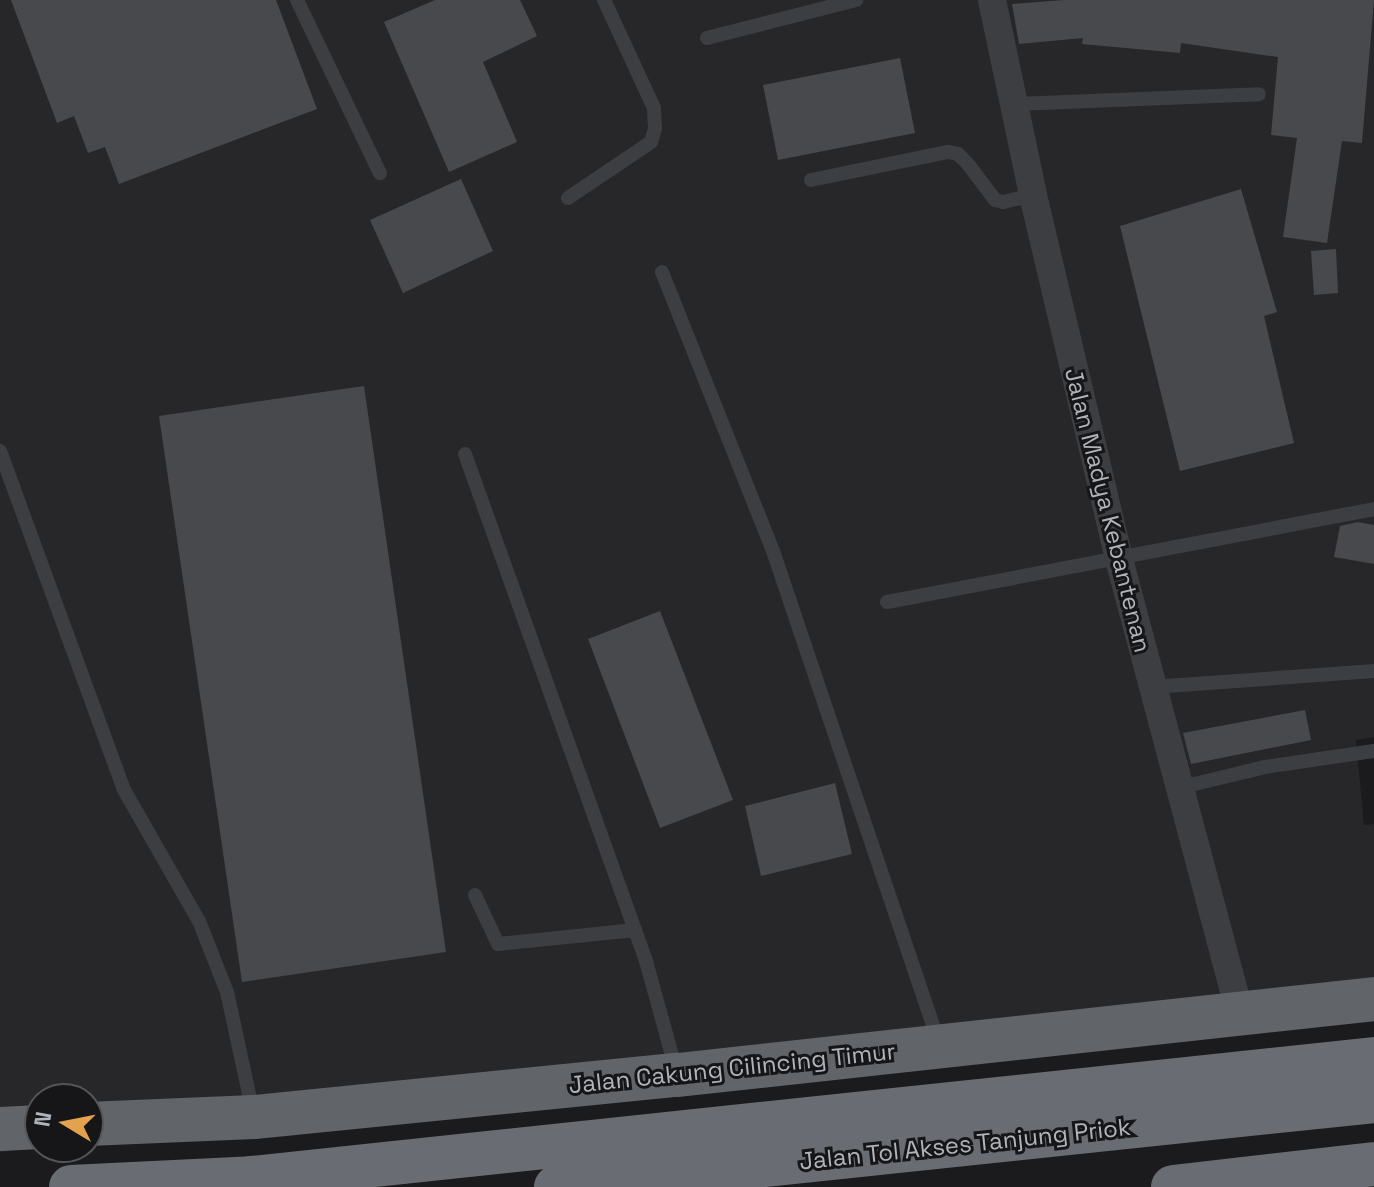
<!DOCTYPE html>
<style>
body{margin:0}
#map{position:relative;width:1374px;height:1187px;overflow:hidden;background:#1b1b1d;font-family:"Space Grotesk",sans-serif}
div>[style]{position:absolute}
[style*='--x']{left:calc(var(--x)*1px);top:calc(var(--y)*1px);width:calc(var(--w)*1px);rotate:calc(var(--a)*1deg)}
.built>*{inset:0;background:#27272a}
.building>*{inset:0;background:#48494d}
.service>*{height:14px;margin:-7px;padding:0 7px;transform-origin:7px;border-radius:7px;background:#3c3e42}
.minor>*{height:28px;margin:-14px;padding:0 14px;transform-origin:14px;border-radius:14px;background:#3c3e42}
.trunk>*{height:44px;margin:-22px;padding:0 22px;transform-origin:22px;border-radius:22px;background:#616469}
.motorway>*{height:44px;margin:-22px;padding:0 22px;transform-origin:22px;border-radius:22px;background:#696c72}
span{translate:-50% -50%;white-space:nowrap;text-align:center;line-height:1.15;-webkit-text-stroke:6px #161618;paint-order:stroke}
.street-label{font-size:24px;color:#afb4bb}
.north{position:absolute;left:24px;top:1083px;width:80px;height:80px;box-sizing:border-box;background:#161618;border:2px solid #535559;border-radius:50%;rotate:280deg;font-size:22px;font-weight:700;line-height:32px;text-align:center;color:#afb4bb}
.north::after{content:'';display:block;margin:auto;width:28px;height:36px;background:#e2a24e;clip-path:polygon(50% 0,100% 100%,50% 72%,0 100%)}
</style>
<div id="map">
<div class="built">
<i style="clip-path:polygon(0 0,1374px 0,1374px 737px,1356px 740px,1364px 825px,1374px 824px,1374px 1009px,88px 1144px,88px 1099px,40px 1099px,40px 1147px,54px 1147px,0 1152px)"></i>
</div>
<div class="building">
<i style="clip-path:polygon(11px 0,276px 0,317px 109px,119px 184px,105px 147px,88px 153px,74px 116px,57px 123px)"></i>
<i style="clip-path:polygon(435px 0,520px 0,537px 36px,483px 62px,517px 142px,449px 172px,384px 22px)"></i>
<i style="clip-path:polygon(1064px 0,1374px 0,1362px 143px,1342px 141px,1327px 243px,1283px 237px,1297px 138px,1271px 135px,1278px 57px,1181px 43px,1180px 53px,1082px 44px,1083px 38px,1019px 44px,1012px 4px)"></i>
<i style="clip-path:polygon(900px 58px,915px 133px,778px 160px,763px 85px)"></i>
<i style="clip-path:polygon(461px 179px,493px 251px,403px 293px,370px 220px)"></i>
<i style="clip-path:polygon(1241px 189px,1277px 312px,1264px 316px,1294px 443px,1180px 471px,1120px 226px)"></i>
<i style="clip-path:polygon(1336px 249px,1338px 293px,1314px 295px,1311px 251px)"></i>
<i style="clip-path:polygon(364px 386px,446px 952px,242px 982px,159px 416px)"></i>
<i style="clip-path:polygon(1358px 522px,1374px 525px,1374px 564px,1334px 557px,1340px 526px)"></i>
<i style="clip-path:polygon(660px 611px,733px 800px,660px 828px,588px 639px)"></i>
<i style="clip-path:polygon(1305px 710px,1311px 740px,1191px 764px,1183px 733px)"></i>
<i style="clip-path:polygon(835px 783px,852px 854px,761px 876px,745px 806px)"></i>
</div>
<div class="service">
<i style="--x:297;--y:0;--w:192;--a:64.4"></i>
<i style="--x:707;--y:38;--w:154;--a:-14.3"></i>
<i style="--x:1015;--y:104;--w:244;--a:-2.3"></i>
<i style="--x:811;--y:180;--w:140;--a:-11.6"></i>
<i style="--x:948;--y:152;--w:10;--a:11"></i>
<i style="--x:958;--y:154;--w:14;--a:45"></i>
<i style="--x:968;--y:164;--w:45;--a:53.1"></i>
<i style="--x:995;--y:200;--w:8;--a:14"></i>
<i style="--x:1003;--y:202;--w:31;--a:-13"></i>
<i style="--x:568;--y:198;--w:100;--a:-34"></i>
<i style="--x:651;--y:142;--w:14;--a:-73"></i>
<i style="--x:655;--y:129;--w:21;--a:-93"></i>
<i style="--x:654;--y:108;--w:119;--a:-114.8"></i>
<i style="--x:662;--y:272;--w:300;--a:68.3"></i>
<i style="--x:773;--y:551;--w:519;--a:71.36"></i>
<i style="--x:0;--y:451;--w:359;--a:69.9"></i>
<i style="--x:123;--y:788;--w:153;--a:60.3"></i>
<i style="--x:199;--y:921;--w:76;--a:68.5"></i>
<i style="--x:227;--y:992;--w:123;--a:77.8"></i>
<i style="--x:465;--y:454;--w:538;--a:70.35"></i>
<i style="--x:646;--y:961;--w:113;--a:74.6"></i>
<i style="--x:887;--y:602;--w:496;--a:-10.8"></i>
<i style="--x:1152;--y:687;--w:223;--a:-4.1"></i>
<i style="--x:1178;--y:788;--w:89;--a:-13.6"></i>
<i style="--x:1265;--y:767;--w:110;--a:-8.4"></i>
<i style="--x:475;--y:895;--w:54;--a:64.9"></i>
<i style="--x:498;--y:944;--w:138;--a:-5.8"></i>
</div>
<div class="minor">
<i style="--x:992;--y:0;--w:199;--a:78.1"></i>
<i style="--x:1033;--y:195;--w:374;--a:76.7"></i>
<i style="--x:1119;--y:559;--w:472;--a:75.1"></i>
</div>
<div class="trunk">
<i style="--x:88;--y:1124;--w:166;--a:-2.4"></i>
<i style="--x:254;--y:1117;--w:426;--a:-5.7"></i>
<i style="--x:678;--y:1075;--w:700;--a:-6.23"></i>
<i style="--x:0;--y:1129;--w:40;--a:-2.9"></i>
</div>
<div class="motorway">
<i style="--x:71;--y:1187;--w:181;--a:-2.8"></i>
<i style="--x:252;--y:1178;--w:1128;--a:-6.05"></i>
<i style="--x:556;--y:1187;--w:823;--a:-6"></i>
<i style="--x:1173;--y:1187;--w:202;--a:-6.5"></i>
</div>
<div class="street-label">
<span style="left:1108px;top:510px;rotate:76deg">Jalan Madya Kebantenan</span>
<span style="left:732px;top:1068px;rotate:-6deg">Jalan Cakung Cilincing Timur</span>
<span style="left:965px;top:1144px;rotate:-6deg">Jalan Tol Akses Tanjung Priok</span>
</div>
<div class="north">N</div>
</div>
